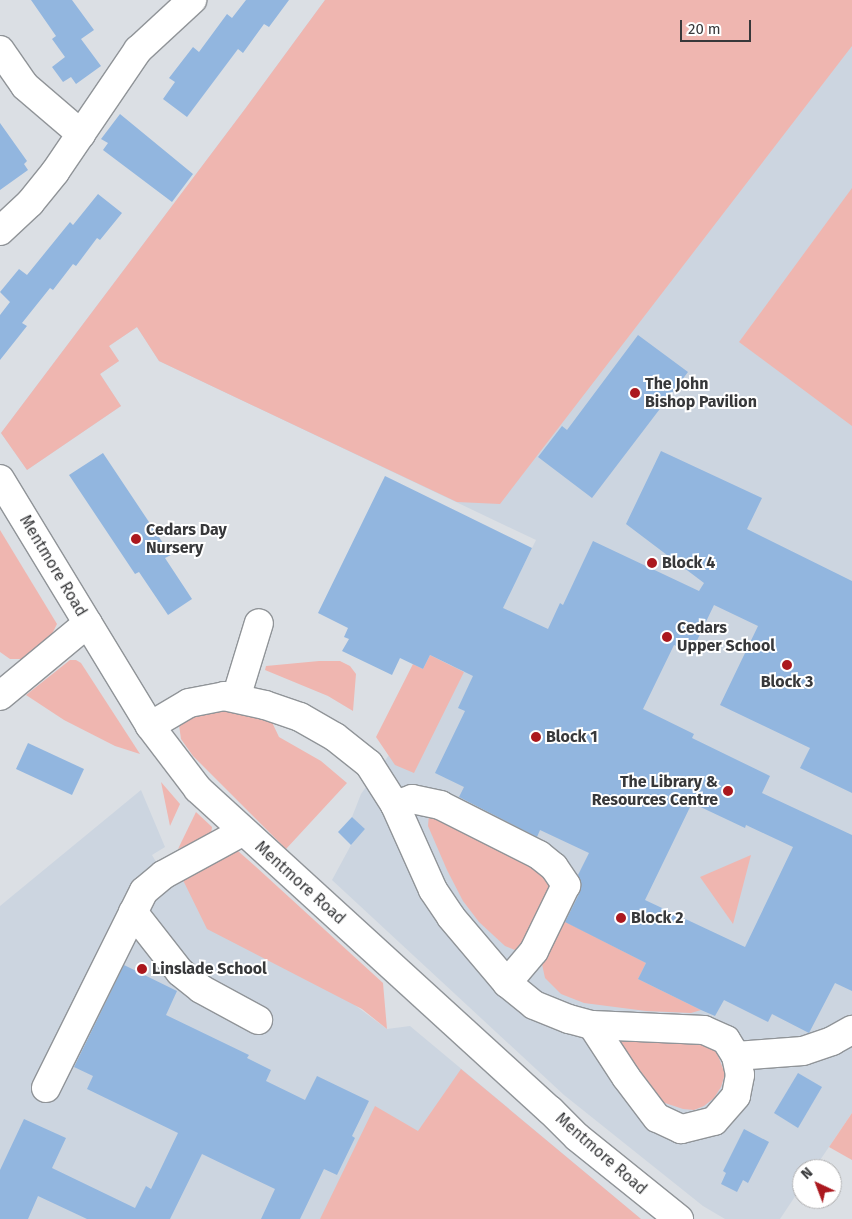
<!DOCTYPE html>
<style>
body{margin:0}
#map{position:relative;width:852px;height:1219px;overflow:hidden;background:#dbdfe4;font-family:"Fira Sans",sans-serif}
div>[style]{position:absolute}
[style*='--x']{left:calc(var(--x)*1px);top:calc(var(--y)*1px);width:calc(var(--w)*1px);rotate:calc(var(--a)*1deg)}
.built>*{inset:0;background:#ccd5e0}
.green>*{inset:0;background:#efb6b0}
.building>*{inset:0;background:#92b6df}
.roads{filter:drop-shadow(1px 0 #909498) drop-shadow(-1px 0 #909498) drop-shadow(0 1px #909498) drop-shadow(0 -1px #909498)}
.minor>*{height:28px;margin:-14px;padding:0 14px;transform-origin:14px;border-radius:14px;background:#fff}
.dots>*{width:14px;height:14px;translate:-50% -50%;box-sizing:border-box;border:2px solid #fff;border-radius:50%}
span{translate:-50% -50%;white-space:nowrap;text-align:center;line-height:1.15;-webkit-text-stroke:4px #fff;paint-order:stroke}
.poi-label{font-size:16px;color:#37383a;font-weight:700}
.left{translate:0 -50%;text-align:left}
.right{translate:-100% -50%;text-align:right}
.street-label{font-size:16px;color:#37383a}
.north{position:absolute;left:792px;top:1159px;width:50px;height:50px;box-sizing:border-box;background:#fff;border:1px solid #afafb0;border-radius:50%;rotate:317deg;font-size:14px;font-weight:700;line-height:20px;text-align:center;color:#37383a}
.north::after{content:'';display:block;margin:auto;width:18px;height:22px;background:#ab181e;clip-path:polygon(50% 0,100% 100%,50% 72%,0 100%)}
.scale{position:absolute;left:680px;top:20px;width:71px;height:22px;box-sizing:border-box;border:2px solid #37383a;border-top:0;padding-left:6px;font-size:15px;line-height:18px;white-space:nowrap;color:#37383a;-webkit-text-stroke:4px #fff;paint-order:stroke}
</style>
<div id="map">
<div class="built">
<i style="clip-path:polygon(325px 0,852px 0,852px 1113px,814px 1169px,802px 1169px,802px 1186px,780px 1219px,725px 1219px,703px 1206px,564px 1095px,332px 880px,351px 845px,365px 829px,352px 817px,361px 794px,453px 666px,464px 672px,503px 607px,536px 540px,159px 361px,137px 327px,109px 346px,119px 361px,100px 374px,121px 406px,27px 470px,1px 433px,245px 109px)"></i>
<i style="clip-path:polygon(141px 790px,165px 847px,152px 855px,168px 883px,181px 876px,387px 1029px,410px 1026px,641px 1219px,0 1219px,0 906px)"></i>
</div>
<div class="green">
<i style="clip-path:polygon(325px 0,852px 0,852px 46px,500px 504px,457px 502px,159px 361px,137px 327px,109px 346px,119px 361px,100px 374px,121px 406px,27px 470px,1px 433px,245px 109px)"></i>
<i style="clip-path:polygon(852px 188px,852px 426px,739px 342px)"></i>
<i style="clip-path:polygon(0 530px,57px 624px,48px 642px,23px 659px,10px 659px,0 652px)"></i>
<i style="clip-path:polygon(430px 655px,464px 672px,414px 773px,395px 765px,376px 737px,413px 664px,423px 669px)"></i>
<i style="clip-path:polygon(70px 660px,76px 660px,81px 663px,140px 754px,115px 746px,64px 720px,26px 695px)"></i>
<i style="clip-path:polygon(319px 661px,340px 661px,350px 666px,356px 674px,353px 711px,328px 696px,265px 670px,266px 666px)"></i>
<i style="clip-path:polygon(223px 709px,270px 718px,279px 737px,321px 761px,347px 783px,286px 849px,193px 756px,181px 739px,179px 725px,195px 712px)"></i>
<i style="clip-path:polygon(161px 782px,180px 804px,170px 826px)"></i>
<i style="clip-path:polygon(196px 812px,212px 827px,211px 834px,178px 849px)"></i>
<i style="clip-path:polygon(429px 814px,525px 852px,557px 889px,525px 949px,515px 950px,505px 946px,479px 922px,463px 901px,447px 870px,428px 826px)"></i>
<i style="clip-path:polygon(230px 851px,238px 851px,255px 866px,383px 983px,387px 1029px,362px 1009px,207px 929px,181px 876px)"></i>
<i style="clip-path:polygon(751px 855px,733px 924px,700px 877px)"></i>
<i style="clip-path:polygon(558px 918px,646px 963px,638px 979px,701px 1010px,691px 1013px,646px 1011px,584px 1003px,561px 994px,545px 978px,540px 955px)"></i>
<i style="clip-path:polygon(675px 1034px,708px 1045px,717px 1053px,725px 1074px,721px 1087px,714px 1098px,704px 1106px,694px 1110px,683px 1109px,659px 1101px,618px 1047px,625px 1035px)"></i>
<i style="clip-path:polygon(461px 1069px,641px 1219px,320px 1219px,375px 1106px,418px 1131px)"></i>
<i style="clip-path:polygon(852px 1113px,852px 1160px,829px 1147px)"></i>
</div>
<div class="building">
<i style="clip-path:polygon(31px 0,72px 0,94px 30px,81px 39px,101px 66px,76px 84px,71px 77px,63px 82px,52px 67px,65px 57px,52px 39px,56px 36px)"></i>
<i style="clip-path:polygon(246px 0,289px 0,269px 27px,264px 24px,243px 53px,238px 49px,187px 117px,163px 99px,175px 82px,169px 78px,193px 47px,199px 52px,227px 14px,232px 18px)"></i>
<i style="clip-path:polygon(120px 114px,193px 174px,172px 202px,103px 150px,108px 143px,101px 139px)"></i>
<i style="clip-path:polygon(0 123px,27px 161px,24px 164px,28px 170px,0 190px)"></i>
<i style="clip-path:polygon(98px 194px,122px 213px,100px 240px,97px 238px,76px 266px,73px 264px,53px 290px,50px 288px,22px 323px,27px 326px,0 360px,0 315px,10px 302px,0 292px,19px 269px,27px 275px,70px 222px,73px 225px)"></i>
<i style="clip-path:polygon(638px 335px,688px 372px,592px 498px,538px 457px,562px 426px,567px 430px)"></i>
<i style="clip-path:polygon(evenodd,661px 451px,762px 498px,747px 529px,852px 581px,852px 793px,800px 768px,810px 748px,720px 705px,758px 626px,714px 605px,691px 653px,674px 645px,643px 709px,694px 734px,692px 738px,770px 776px,762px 793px,852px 835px,852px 991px,835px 983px,809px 1033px,772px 1014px,768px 1022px,724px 1000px,715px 1016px,701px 1010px,638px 979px,646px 963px,565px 922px,580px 892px,581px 883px,578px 875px,589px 853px,540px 830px,537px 837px,459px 797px,464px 787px,435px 773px,465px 711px,458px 708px,473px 676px,430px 655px,423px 669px,400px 658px,392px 675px,342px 651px,349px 639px,344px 637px,348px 628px,318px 613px,385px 476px,532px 548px,503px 608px,548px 629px,560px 603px,563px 605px,593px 541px,699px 591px,704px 583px,626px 524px,661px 451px,692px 803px,745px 828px,746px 825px,793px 847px,745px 947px,645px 900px,692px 803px)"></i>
<i style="clip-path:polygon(103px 453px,171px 555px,165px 558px,192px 599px,168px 615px,139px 572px,135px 574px,69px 475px)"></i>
<i style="clip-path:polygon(28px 743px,84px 769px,72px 795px,16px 769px)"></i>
<i style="clip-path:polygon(352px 817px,365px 829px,351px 845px,338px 832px)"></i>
<i style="clip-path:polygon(124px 965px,177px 991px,166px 1015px,249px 1055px,247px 1058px,271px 1070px,266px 1081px,305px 1100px,317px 1076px,369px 1101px,352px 1136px,355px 1138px,337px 1175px,324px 1169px,300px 1219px,261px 1219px,275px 1189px,202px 1154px,170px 1219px,87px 1219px,38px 1196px,28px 1219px,0 1219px,0 1170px,24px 1119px,66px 1138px,52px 1168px,135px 1208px,146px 1186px,151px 1189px,178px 1133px,87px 1089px,93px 1076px,74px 1067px)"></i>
<i style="clip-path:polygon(798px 1073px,822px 1087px,798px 1128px,774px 1113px)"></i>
<i style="clip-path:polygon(744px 1129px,769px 1142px,748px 1183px,743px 1180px,737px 1192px,721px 1184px,726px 1173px,723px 1171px)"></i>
</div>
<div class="roads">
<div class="minor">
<i style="--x:0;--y:50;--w:44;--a:55.2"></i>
<i style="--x:25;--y:86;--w:74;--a:40.6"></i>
<i style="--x:0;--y:231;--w:41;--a:-43"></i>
<i style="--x:30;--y:203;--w:40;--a:-51"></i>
<i style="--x:55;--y:172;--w:148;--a:-55.8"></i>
<i style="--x:138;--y:50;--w:74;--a:-42.8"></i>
<i style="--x:0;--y:479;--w:289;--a:58.7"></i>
<i style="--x:150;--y:726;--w:79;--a:52.7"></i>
<i style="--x:198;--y:789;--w:476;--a:42.4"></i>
<i style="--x:550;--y:1110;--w:38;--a:45"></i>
<i style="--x:577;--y:1137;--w:131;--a:38.8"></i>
<i style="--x:0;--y:696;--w:114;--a:-39.7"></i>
<i style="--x:236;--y:698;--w:78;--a:-73"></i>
<i style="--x:150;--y:726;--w:45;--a:-30.5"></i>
<i style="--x:189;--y:703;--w:36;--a:-11"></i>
<i style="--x:224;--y:696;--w:42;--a:12.4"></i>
<i style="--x:265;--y:705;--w:37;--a:19"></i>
<i style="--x:300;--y:717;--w:40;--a:29.7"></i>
<i style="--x:335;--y:737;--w:43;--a:38.5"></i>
<i style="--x:369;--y:764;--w:49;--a:57.6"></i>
<i style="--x:395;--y:805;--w:93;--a:65.9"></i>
<i style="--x:433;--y:890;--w:32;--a:56"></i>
<i style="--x:451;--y:917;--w:87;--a:49.7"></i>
<i style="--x:507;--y:983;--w:35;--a:39"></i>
<i style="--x:534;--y:1005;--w:38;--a:22"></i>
<i style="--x:569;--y:1019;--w:24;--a:15"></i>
<i style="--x:592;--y:1025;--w:112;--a:2.6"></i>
<i style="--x:704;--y:1030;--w:24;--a:24"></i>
<i style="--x:726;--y:1040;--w:19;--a:58"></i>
<i style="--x:736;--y:1056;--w:19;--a:78"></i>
<i style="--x:740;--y:1075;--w:21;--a:101"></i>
<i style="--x:736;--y:1096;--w:33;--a:131"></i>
<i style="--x:714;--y:1121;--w:34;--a:166"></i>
<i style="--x:681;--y:1129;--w:26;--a:-155"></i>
<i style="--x:657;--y:1118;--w:51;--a:-127.1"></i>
<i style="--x:626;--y:1077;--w:62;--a:-123.2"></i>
<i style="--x:395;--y:805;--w:18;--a:-19"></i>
<i style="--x:412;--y:799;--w:29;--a:12"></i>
<i style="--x:440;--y:805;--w:111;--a:26.8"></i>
<i style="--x:539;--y:855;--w:19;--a:39"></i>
<i style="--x:554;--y:867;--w:22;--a:56"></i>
<i style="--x:566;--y:885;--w:73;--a:115.9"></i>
<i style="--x:534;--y:951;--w:42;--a:130.2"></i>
<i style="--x:133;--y:912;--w:76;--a:51.9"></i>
<i style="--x:180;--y:972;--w:27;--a:39"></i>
<i style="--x:201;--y:989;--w:65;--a:28.5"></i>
<i style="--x:736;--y:1056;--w:67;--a:-4.3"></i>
<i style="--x:803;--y:1051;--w:31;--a:-19"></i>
<i style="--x:832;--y:1041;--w:23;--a:-29"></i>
<i style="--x:46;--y:1088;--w:220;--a:-63.6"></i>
<i style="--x:144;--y:891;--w:25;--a:-40"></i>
<i style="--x:163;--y:875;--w:90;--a:-28.6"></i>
</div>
</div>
<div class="dots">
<i style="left:635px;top:393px;background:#ab181e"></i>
<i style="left:136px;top:539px;background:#ab181e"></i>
<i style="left:652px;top:563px;background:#ab181e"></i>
<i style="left:667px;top:637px;background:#ab181e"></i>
<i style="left:787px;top:665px;background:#ab181e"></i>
<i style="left:536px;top:737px;background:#ab181e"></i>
<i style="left:728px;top:791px;background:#ab181e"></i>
<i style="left:621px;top:918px;background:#ab181e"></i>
<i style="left:142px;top:969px;background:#ab181e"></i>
</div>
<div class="poi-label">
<span class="left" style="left:645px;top:393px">The John<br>Bishop Pavilion</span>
<span class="left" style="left:146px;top:539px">Cedars Day<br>Nursery</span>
<span class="left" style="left:662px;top:563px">Block 4</span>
<span class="left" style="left:677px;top:637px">Cedars<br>Upper School</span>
<span style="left:787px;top:682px">Block 3</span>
<span class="left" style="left:546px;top:737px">Block 1</span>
<span class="right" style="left:718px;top:791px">The Library &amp;<br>Resources Centre</span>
<span class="left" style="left:631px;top:918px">Block 2</span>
<span class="left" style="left:152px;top:969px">Linslade School</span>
</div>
<div class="street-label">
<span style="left:53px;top:566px;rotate:59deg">Mentmore Road</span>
<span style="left:300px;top:883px;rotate:42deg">Mentmore Road</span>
<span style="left:601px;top:1154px;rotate:41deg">Mentmore Road</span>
</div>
<div class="north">N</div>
<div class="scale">20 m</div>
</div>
